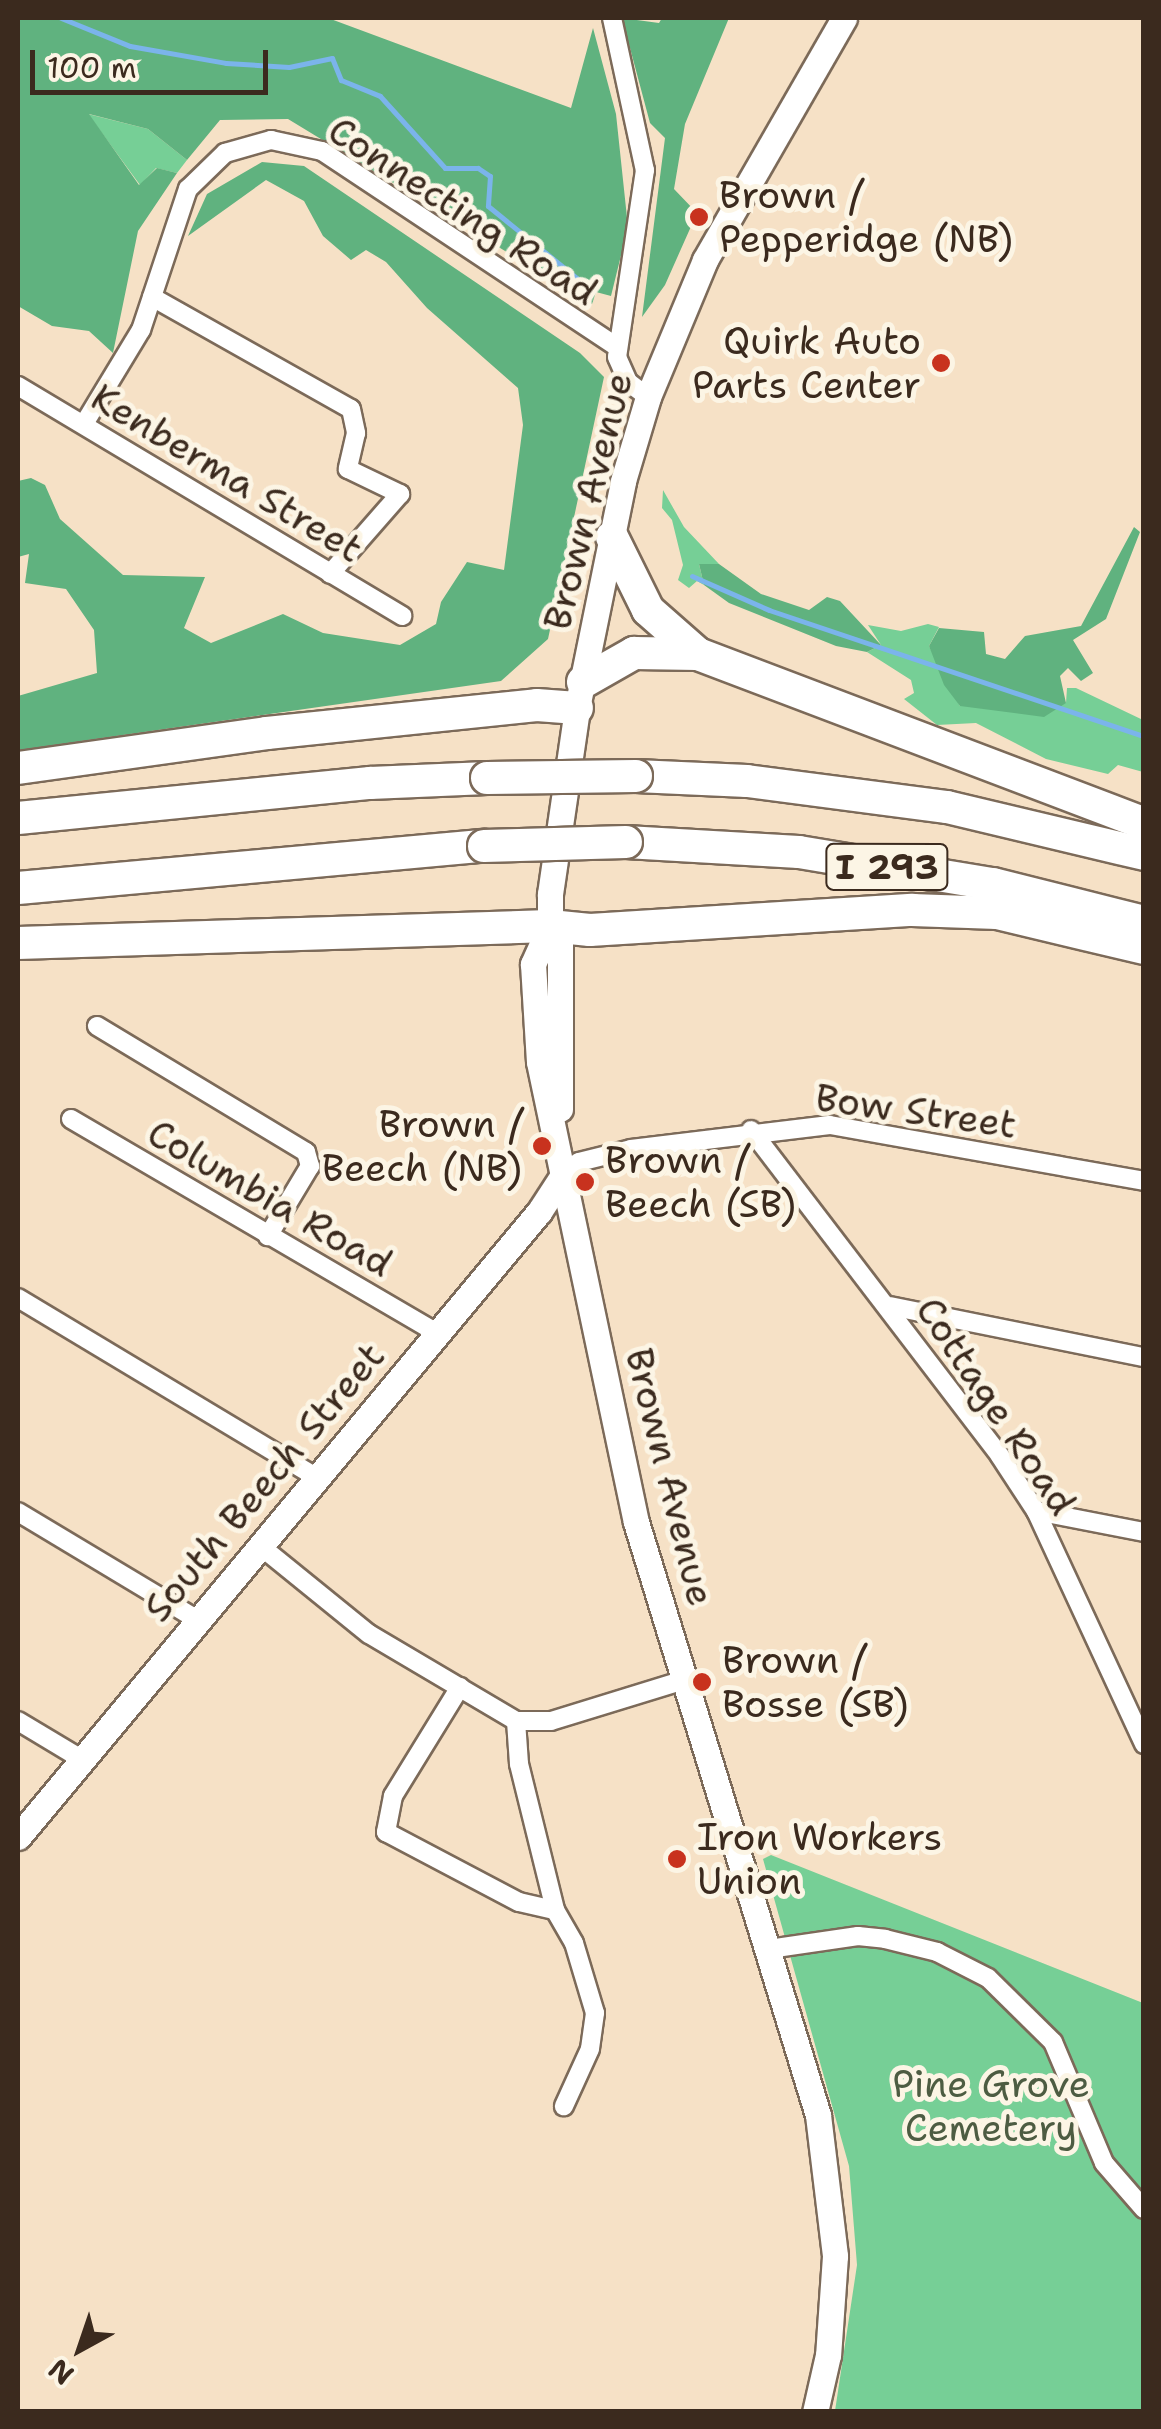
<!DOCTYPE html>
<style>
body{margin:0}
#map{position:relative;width:1161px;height:2429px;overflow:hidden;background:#f6e1c6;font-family:"Shantell Sans",sans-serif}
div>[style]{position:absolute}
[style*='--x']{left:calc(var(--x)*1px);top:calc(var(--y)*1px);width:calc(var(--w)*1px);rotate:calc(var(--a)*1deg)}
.green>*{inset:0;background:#76cf96}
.forest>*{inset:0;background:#60b27f}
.stream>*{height:5px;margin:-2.5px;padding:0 2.5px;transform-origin:2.5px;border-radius:2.5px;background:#7bb4eb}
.roads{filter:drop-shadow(2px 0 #7c6a59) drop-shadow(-2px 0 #7c6a59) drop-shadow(0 2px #7c6a59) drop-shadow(0 -2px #7c6a59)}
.street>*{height:18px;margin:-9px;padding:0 9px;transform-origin:9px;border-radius:9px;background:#fff}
.secondary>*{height:25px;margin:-12.5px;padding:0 12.5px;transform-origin:12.5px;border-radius:12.5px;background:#fff}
.highway>*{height:32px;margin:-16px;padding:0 16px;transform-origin:16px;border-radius:16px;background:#fff}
.bridges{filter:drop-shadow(2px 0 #7c6a59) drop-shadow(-2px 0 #7c6a59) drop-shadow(0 2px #7c6a59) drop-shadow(0 -2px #7c6a59)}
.highway-bridge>*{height:32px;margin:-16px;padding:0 16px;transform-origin:16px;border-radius:16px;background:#fff}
.dots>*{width:28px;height:28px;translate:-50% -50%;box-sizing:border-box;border:5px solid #fcf5e5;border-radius:50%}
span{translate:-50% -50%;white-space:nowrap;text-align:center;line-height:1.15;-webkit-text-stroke:10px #fcf5e5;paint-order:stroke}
.shield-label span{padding:2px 8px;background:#fcf5e5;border:2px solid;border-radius:8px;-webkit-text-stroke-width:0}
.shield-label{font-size:35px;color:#3b2a1e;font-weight:700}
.poi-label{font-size:38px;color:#3b2a1e}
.left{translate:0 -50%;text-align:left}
.right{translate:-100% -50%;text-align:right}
.street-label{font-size:38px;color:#3b2a1e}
.park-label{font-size:38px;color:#4d5c42}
.frame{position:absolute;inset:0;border:20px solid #3b2a1e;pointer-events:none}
.north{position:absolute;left:30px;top:2299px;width:100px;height:100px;-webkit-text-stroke:8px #fcf5e5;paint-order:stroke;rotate:220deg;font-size:28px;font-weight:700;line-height:40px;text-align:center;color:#3b2a1e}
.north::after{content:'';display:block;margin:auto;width:35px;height:45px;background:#3b2a1e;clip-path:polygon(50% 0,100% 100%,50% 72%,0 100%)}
.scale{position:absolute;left:30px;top:50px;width:238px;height:45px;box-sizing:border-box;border:5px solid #3b2a1e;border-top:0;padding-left:12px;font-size:30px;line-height:35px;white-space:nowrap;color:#3b2a1e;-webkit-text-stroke:8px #fcf5e5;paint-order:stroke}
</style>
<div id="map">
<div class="green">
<i style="clip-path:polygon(88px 114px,148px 129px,187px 160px,177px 173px,156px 168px,140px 185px)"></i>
<i style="clip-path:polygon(663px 490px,684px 527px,719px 564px,699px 564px,704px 585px,697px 581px,689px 588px,678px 580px,683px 565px,672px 520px,662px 508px)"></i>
<i style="clip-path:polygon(928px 624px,939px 627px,929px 646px,960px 706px,1066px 703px,1067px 688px,1076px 688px,1143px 720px,1143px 772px,1118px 765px,1108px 774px,1046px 759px,976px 723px,937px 725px,904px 699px,914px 693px,911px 680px,867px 652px,881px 645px,868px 625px,901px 631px)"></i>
<i style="clip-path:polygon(771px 1855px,1143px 2003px,1143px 2411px,835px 2411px,857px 2265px,849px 2166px,763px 1859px)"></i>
</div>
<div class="forest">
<i style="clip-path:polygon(18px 18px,328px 18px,571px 108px,593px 28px,616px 114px,628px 227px,611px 296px,596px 292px,592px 304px,288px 119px,220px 120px,187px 160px,148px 129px,89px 114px,139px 185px,157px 168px,177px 173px,138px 231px,113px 353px,89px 331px,52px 326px,18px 306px)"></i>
<i style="clip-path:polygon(622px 18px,659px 23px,662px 18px,729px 18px,685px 124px,674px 189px,697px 213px,665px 285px,642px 317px,665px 138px,650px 123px)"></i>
<i style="clip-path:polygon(262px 162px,304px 166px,580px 353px,604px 377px,548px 639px,501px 681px,18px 750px,18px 696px,97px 673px,94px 630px,66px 589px,25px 583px,29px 554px,18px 557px,18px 481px,31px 478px,45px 485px,60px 519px,123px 575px,205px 577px,184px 628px,211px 643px,283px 614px,323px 633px,400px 645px,436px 624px,441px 602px,467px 562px,504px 570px,523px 425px,518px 388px,427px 308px,386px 262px,366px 250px,351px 260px,323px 236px,304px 201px,266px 180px,188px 236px,207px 194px)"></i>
<i style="clip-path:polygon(1134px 527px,1140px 532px,1106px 619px,1073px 640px,1093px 673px,1081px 681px,1068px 668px,1060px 676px,1066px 703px,1044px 717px,960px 706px,944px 685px,929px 646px,939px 628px,984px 632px,986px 654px,1005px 659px,1025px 636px,1081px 626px)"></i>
<i style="clip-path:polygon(699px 564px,719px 564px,761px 594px,809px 610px,827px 597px,840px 601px,881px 645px,867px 652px,836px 646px,729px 603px,704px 585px)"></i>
</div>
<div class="stream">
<i style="--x:61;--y:18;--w:74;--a:22.1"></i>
<i style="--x:130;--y:46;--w:97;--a:10"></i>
<i style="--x:226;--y:63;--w:63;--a:3.6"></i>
<i style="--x:289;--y:67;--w:44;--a:-11.8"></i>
<i style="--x:332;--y:58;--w:24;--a:68"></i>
<i style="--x:341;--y:80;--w:42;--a:22.3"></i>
<i style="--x:380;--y:96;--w:97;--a:47.9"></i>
<i style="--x:445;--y:168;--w:33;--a:0"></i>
<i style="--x:478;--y:168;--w:14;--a:34"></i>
<i style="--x:490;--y:176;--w:30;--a:94"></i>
<i style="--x:488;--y:206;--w:130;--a:39.1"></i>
<i style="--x:692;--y:576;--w:84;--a:23.8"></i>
<i style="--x:769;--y:610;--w:396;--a:18.6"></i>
</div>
<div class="roads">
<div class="street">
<i style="--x:612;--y:18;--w:156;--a:77.8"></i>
<i style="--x:645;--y:170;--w:189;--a:98.5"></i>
<i style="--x:617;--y:357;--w:27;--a:66"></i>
<i style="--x:628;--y:382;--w:25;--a:37"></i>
<i style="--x:152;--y:297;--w:228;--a:29.4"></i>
<i style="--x:351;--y:409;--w:25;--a:78"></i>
<i style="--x:356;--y:433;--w:37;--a:103"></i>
<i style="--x:348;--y:469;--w:58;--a:25.7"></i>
<i style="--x:400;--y:494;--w:106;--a:131.2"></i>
<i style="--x:18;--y:386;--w:448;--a:30.9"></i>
<i style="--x:84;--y:424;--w:110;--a:-58.8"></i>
<i style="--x:141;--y:330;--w:149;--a:-71.6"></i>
<i style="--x:188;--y:189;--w:52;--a:-44.2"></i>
<i style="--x:225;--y:153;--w:48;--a:-15.8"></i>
<i style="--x:271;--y:140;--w:52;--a:12.2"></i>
<i style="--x:322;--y:151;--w:353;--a:33.6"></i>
<i style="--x:97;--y:1026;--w:244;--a:31.1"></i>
<i style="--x:306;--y:1152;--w:15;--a:74"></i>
<i style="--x:310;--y:1166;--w:82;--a:121"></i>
<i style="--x:71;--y:1119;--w:423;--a:30.3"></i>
<i style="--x:751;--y:1130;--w:410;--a:52.6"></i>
<i style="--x:1000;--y:1456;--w:66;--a:56.8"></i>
<i style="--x:1036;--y:1511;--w:257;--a:65.1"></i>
<i style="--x:565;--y:1172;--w:17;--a:-36"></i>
<i style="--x:579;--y:1162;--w:54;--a:-14"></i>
<i style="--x:631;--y:1149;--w:200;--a:-6.9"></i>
<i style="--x:830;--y:1125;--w:319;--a:10.1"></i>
<i style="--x:18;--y:1298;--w:348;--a:31"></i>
<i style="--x:890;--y:1306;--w:259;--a:11.4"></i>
<i style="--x:1036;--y:1511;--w:110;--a:11"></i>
<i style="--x:18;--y:1512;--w:210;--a:31"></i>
<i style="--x:259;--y:1545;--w:141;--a:39"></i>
<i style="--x:369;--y:1634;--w:171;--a:30.6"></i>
<i style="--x:516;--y:1721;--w:35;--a:0"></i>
<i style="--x:551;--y:1721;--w:139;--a:-17.1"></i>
<i style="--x:460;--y:1687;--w:128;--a:121.6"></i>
<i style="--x:393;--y:1796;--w:37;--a:101"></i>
<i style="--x:386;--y:1832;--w:150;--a:27.8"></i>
<i style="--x:519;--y:1902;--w:37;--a:13"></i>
<i style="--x:18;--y:1721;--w:76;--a:31"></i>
<i style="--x:516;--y:1721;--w:43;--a:86"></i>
<i style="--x:519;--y:1764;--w:150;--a:76.1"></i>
<i style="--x:555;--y:1910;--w:38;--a:60"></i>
<i style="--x:574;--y:1943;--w:73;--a:73.3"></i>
<i style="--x:595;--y:2013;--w:36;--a:98"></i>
<i style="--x:590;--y:2049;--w:63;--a:114.5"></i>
<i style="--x:769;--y:1949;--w:90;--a:-8.3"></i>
<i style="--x:858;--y:1936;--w:27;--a:6"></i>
<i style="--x:885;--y:1939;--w:54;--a:14"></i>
<i style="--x:937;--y:1952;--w:57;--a:27"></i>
<i style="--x:988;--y:1978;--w:91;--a:44.6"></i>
<i style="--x:1053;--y:2042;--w:131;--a:67.1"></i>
<i style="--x:1104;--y:2163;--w:61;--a:49"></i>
</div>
<div class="secondary">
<i style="--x:550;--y:926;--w:42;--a:114.1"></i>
<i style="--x:533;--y:964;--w:98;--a:86.5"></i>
<i style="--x:539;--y:1062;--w:470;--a:78.1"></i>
<i style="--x:636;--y:1522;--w:620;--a:72.94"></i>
<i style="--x:818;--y:2115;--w:142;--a:83.1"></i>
<i style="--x:835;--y:2256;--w:99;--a:94"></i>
<i style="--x:828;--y:2355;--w:58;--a:102.8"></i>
<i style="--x:560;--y:1109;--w:165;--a:-90"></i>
<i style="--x:560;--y:944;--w:21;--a:-119"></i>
<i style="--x:550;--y:926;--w:32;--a:-90"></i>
<i style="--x:550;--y:894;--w:188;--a:-81.7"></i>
<i style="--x:577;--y:708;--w:232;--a:-78.5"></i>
<i style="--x:623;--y:481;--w:88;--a:-73.4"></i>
<i style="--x:648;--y:397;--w:148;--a:-67.4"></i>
<i style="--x:705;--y:260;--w:279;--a:-60.1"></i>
<i style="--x:18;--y:1837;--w:814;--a:-50.19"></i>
<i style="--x:539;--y:1212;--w:48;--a:-57"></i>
</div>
<div class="highway">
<i style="--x:612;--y:537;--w:81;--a:63.7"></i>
<i style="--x:648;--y:610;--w:67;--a:41.3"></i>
<i style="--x:583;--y:682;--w:59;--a:-29.6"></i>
<i style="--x:634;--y:653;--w:64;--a:0.9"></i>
<i style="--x:698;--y:654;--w:477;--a:20.8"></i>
<i style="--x:18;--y:768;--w:251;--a:-8"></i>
<i style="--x:267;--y:733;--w:271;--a:-5.9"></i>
<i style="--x:537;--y:705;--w:40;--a:4.3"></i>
<i style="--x:636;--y:776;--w:111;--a:2.6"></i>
<i style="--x:747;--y:781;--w:202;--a:7.4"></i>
<i style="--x:947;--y:807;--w:203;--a:13.4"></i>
<i style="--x:18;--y:818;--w:354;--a:-5.7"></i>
<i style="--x:370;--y:783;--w:117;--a:-2.4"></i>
<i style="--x:626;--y:842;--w:173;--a:3.3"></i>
<i style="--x:799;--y:852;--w:197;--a:9.4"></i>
<i style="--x:993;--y:884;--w:156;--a:14.1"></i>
<i style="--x:18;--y:888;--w:468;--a:-5.2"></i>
<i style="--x:18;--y:943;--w:532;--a:-1.83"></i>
<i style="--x:550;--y:926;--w:40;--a:5.7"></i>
<i style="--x:590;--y:930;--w:323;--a:-3.6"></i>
<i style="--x:912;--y:910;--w:85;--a:2"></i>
<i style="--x:997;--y:913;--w:151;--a:13.4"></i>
</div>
</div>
<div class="bridges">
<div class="highway-bridge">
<i style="--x:487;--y:778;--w:149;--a:-0.8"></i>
<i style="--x:484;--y:846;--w:142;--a:-1.6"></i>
</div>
</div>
<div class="dots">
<i style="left:699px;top:217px;background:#c8321e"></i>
<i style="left:941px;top:363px;background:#c8321e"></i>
<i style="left:542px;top:1146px;background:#c8321e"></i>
<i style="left:585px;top:1182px;background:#c8321e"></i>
<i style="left:702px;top:1682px;background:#c8321e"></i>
<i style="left:677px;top:1859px;background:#c8321e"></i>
</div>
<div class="shield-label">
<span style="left:887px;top:867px">I 293</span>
</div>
<div class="poi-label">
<span class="left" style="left:719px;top:217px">Brown /<br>Pepperidge (NB)</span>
<span class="right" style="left:921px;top:363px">Quirk Auto<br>Parts Center</span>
<span class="right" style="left:522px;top:1146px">Brown /<br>Beech (NB)</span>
<span class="left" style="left:605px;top:1182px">Brown /<br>Beech (SB)</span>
<span class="left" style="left:722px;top:1682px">Brown /<br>Bosse (SB)</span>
<span class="left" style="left:697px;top:1859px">Iron Workers<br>Union</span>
</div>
<div class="street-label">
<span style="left:463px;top:211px;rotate:33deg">Connecting Road</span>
<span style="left:227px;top:473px;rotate:31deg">Kenberma Street</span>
<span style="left:588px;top:501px;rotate:-76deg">Brown Avenue</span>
<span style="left:916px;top:1111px;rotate:8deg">Bow Street</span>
<span style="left:270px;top:1198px;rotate:30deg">Columbia Road</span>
<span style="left:996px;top:1406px;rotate:56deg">Cottage Road</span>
<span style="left:670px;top:1477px;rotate:76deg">Brown Avenue</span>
<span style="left:264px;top:1482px;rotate:-50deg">South Beech Street</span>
</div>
<div class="park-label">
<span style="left:991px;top:2106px">Pine Grove<br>Cemetery</span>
</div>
<div class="frame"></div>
<div class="north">N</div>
<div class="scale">100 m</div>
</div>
